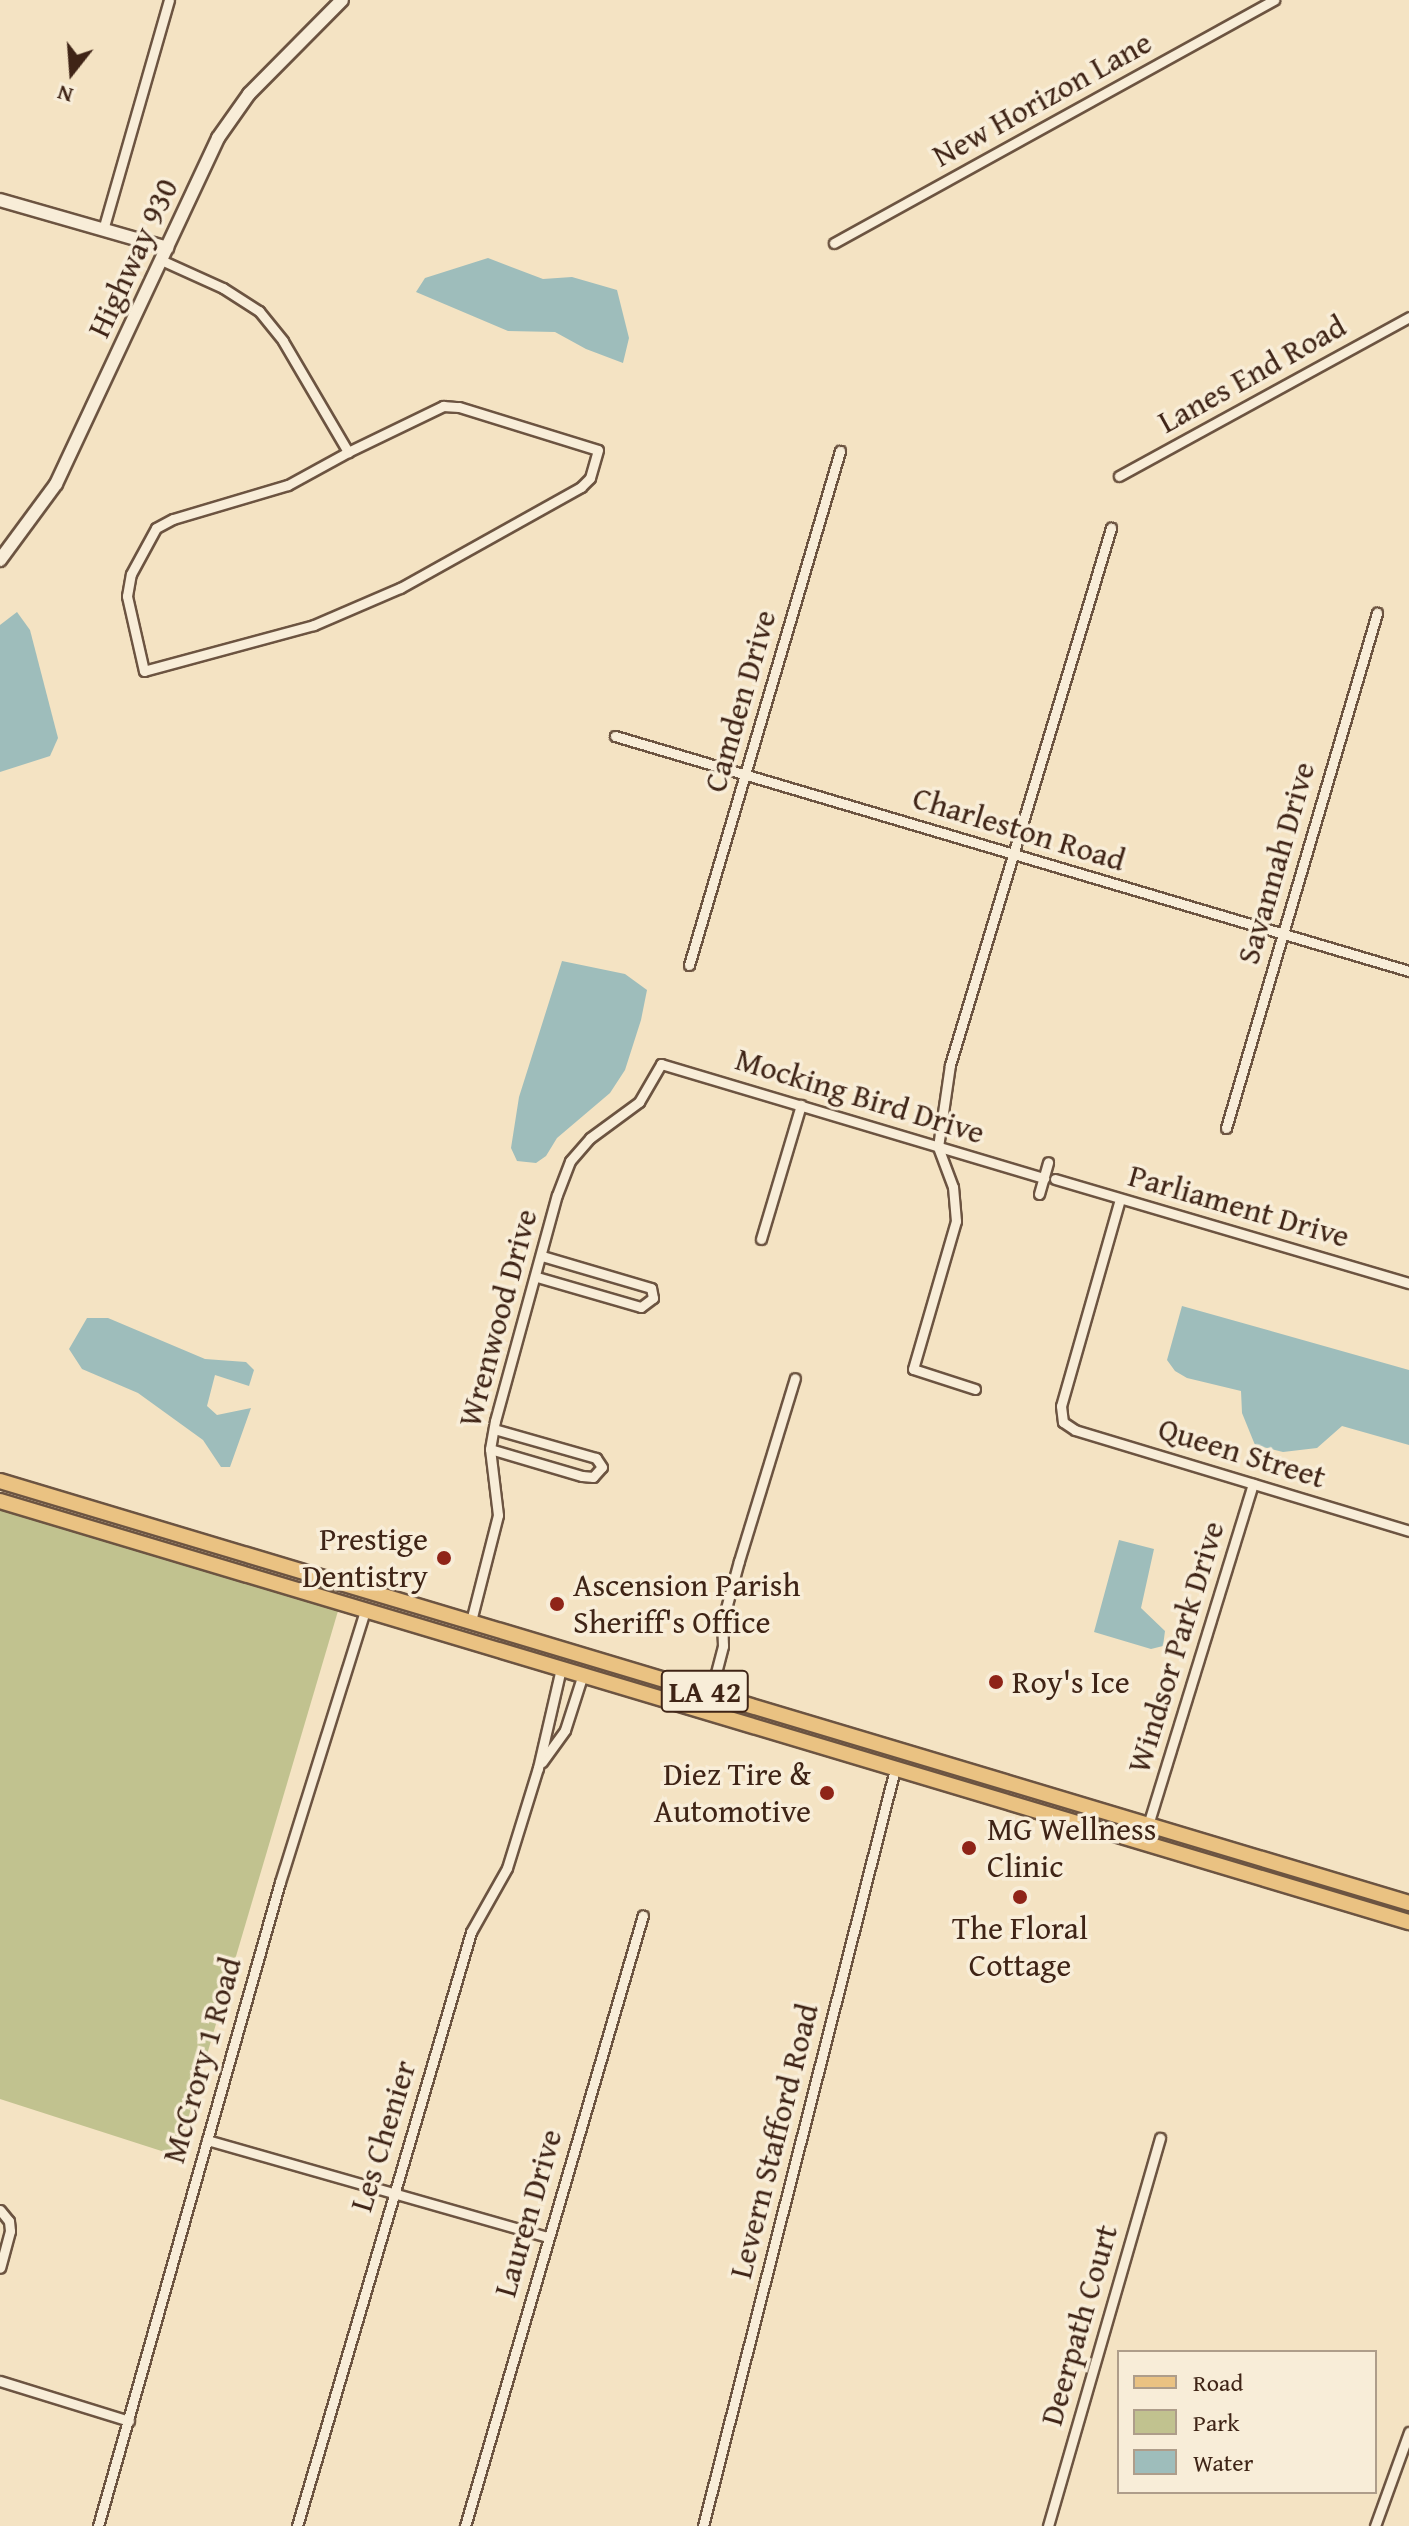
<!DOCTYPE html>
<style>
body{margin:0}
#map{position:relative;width:1409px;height:2526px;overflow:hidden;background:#f4e3c3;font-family:"Gentium Book Plus",serif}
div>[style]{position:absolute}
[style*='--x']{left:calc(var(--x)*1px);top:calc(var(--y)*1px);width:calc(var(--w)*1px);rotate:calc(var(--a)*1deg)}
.green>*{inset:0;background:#c1c28f}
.water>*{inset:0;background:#9ebdbb}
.roads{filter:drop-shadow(2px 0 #6c5441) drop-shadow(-2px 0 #6c5441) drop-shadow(0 2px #6c5441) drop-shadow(0 -2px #6c5441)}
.street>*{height:9px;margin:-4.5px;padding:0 4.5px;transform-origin:4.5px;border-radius:4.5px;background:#f8edd8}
.secondary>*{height:12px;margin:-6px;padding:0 6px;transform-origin:6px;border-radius:6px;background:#f8edd8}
.primary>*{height:14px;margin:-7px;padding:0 7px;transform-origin:7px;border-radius:7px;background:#eac282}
.dots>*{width:22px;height:22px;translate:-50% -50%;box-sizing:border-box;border:4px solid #f8edd8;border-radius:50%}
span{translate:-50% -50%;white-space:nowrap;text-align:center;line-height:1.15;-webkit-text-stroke:7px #f8edd8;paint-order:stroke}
.shield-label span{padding:2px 6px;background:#f8edd8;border:2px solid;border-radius:6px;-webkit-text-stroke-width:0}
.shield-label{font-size:30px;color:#3f2416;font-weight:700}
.street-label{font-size:32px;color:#3f2416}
.poi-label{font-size:32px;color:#3f2416}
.right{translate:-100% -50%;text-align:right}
.left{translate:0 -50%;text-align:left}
.legend{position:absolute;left:1117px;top:2350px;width:260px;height:144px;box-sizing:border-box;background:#f8edd8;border:2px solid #ae9d8a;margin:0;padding:10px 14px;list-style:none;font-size:24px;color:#3f2416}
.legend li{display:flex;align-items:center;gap:16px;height:40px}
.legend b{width:40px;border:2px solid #ae9d8a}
.north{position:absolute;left:32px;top:32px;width:80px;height:80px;-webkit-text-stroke:6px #f8edd8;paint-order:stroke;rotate:197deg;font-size:22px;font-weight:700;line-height:32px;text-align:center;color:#3f2416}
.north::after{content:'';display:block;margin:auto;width:28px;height:36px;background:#3f2416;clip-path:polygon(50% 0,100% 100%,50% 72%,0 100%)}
</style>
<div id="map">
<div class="green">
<i style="clip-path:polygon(0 1510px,338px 1611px,177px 2156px,0 2099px)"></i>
</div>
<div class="water">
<i style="clip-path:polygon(488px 258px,543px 279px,572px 277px,617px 290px,629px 338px,623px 363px,586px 349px,555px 332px,508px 331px,416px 292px,425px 278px)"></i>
<i style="clip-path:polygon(17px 612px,30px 630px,58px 738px,50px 756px,0 772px,0 625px)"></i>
<i style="clip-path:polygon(562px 961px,625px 974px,647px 990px,641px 1020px,625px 1070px,610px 1093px,557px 1138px,546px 1156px,536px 1163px,517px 1161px,511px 1148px,519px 1097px)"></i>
<i style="clip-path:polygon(1182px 1306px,1409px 1370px,1409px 1445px,1342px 1426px,1317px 1448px,1283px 1452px,1255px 1445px,1242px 1413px,1241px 1391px,1187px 1378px,1175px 1371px,1167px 1360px)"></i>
<i style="clip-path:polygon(87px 1318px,108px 1318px,205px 1359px,246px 1362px,254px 1370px,249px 1386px,215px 1375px,207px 1406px,217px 1415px,251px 1408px,230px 1467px,221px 1467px,203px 1440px,138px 1393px,82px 1369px,69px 1349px)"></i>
<i style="clip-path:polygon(1119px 1540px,1154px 1549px,1141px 1608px,1165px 1631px,1163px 1646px,1151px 1649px,1094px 1632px)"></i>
</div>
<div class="roads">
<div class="street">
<i style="--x:103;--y:230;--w:239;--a:-74"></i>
<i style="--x:834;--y:243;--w:503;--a:-28.91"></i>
<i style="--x:161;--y:260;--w:68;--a:24.3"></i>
<i style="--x:223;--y:288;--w:43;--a:32.6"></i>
<i style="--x:259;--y:311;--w:38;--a:51"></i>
<i style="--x:283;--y:341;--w:129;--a:59.6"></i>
<i style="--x:348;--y:452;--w:106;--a:-25.8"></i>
<i style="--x:443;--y:406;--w:16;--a:4"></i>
<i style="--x:459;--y:407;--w:145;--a:17.2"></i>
<i style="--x:598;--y:450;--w:29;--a:106"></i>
<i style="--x:590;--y:478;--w:13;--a:135"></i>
<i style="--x:581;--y:487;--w:207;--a:150.8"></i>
<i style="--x:400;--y:588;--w:94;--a:156.7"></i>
<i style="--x:314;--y:625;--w:176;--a:164.9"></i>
<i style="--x:144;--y:671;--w:77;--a:-102.8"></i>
<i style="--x:127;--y:596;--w:22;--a:-80"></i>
<i style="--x:131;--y:574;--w:52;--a:-61.5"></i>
<i style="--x:156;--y:528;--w:19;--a:-28"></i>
<i style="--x:173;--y:519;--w:120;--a:-16.5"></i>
<i style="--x:288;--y:485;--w:68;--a:-28.8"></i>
<i style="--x:1119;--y:476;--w:331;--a:-28.7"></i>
<i style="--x:615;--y:736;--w:828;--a:16.49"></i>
<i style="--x:689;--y:965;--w:536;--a:-73.63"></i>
<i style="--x:1226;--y:1128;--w:537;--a:-73.66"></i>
<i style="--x:1055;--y:1179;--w:369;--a:16.4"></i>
<i style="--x:1039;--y:1194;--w:33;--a:-74"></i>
<i style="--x:1120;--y:1199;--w:215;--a:105.9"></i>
<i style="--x:1061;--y:1406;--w:16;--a:83"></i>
<i style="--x:1063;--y:1422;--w:14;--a:34"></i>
<i style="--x:1075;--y:1430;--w:349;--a:16.8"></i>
<i style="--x:761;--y:1239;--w:140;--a:-73.4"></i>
<i style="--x:537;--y:1277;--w:108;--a:16.1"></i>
<i style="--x:641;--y:1307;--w:15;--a:-37"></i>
<i style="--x:653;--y:1298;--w:10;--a:-101"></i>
<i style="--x:651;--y:1288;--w:114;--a:-163.6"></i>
<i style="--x:975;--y:1389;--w:65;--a:-162.1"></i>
<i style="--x:913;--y:1369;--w:154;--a:-73.8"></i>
<i style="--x:956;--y:1221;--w:34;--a:-95"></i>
<i style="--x:953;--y:1187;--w:43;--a:-110.6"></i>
<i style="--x:938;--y:1147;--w:83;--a:-81.7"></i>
<i style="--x:950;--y:1065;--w:561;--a:-73.31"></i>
<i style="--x:490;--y:1449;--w:96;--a:16.4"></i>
<i style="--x:582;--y:1476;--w:11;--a:5"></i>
<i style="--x:593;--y:1477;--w:13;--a:-48"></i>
<i style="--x:602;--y:1467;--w:11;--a:-124"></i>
<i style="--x:596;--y:1458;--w:106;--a:-164.1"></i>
<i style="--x:471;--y:1621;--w:109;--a:-75.7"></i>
<i style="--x:498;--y:1515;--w:66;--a:-96.9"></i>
<i style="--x:490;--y:1449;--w:28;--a:-80"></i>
<i style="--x:495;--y:1421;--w:234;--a:-74.7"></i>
<i style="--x:557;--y:1195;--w:36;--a:-69"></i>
<i style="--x:570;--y:1161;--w:30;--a:-49"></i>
<i style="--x:590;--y:1138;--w:61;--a:-36.3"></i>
<i style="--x:639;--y:1102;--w:44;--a:-59.9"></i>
<i style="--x:661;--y:1064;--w:400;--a:16.6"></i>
<i style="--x:711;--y:1692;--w:48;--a:-75.4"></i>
<i style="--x:723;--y:1646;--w:23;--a:-92"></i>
<i style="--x:722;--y:1623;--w:64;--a:-74.7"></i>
<i style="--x:739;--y:1561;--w:191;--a:-73"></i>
<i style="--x:542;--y:1762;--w:39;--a:-54"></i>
<i style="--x:565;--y:1730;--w:59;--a:-72.2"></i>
<i style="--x:1148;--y:1825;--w:357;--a:-72.9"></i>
<i style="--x:207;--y:2140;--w:354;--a:15.9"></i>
<i style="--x:0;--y:2210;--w:14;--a:51"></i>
<i style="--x:9;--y:2221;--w:10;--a:84"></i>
<i style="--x:10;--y:2231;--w:38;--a:105"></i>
<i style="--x:0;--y:2381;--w:135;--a:17.2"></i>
<i style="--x:98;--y:2526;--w:669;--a:-74.22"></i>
<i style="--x:280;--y:1882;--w:285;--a:-72.6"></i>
<i style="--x:297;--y:2526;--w:619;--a:-73.67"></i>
<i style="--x:471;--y:1932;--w:73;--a:-60.6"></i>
<i style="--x:507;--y:1868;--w:105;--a:-72.8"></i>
<i style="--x:538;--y:1768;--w:103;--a:-77"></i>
<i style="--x:465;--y:2526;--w:636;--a:-73.76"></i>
<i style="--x:703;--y:2526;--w:781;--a:-75.77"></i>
<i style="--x:1048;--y:2526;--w:404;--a:-73.9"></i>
<i style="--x:1375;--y:2526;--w:100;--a:-70.1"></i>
</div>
<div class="secondary">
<i style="--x:0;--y:200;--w:174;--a:16"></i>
<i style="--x:0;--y:560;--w:94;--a:-53.6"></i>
<i style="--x:56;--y:484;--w:382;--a:-64.9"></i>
<i style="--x:218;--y:138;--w:54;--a:-54.8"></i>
<i style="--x:249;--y:94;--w:132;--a:-45.3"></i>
</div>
<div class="primary">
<i style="--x:0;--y:1481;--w:1471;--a:16.67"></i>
<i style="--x:0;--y:1501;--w:1471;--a:16.64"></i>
</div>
</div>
<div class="dots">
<i style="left:444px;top:1558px;background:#8f2418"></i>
<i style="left:557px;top:1604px;background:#8f2418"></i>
<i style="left:996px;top:1682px;background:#8f2418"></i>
<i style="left:827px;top:1793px;background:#8f2418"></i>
<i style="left:969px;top:1848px;background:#8f2418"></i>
<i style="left:1020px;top:1897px;background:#8f2418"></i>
</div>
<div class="shield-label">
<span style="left:705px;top:1691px">LA 42</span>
</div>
<div class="street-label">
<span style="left:1042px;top:99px;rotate:-29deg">New Horizon Lane</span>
<span style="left:133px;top:258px;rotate:-65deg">Highway 930</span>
<span style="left:1252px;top:374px;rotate:-29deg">Lanes End Road</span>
<span style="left:740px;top:701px;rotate:-74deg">Camden Drive</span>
<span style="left:1019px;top:829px;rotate:17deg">Charleston Road</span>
<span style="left:1276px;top:863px;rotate:-74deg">Savannah Drive</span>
<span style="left:860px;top:1096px;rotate:17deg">Mocking Bird Drive</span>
<span style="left:1239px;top:1206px;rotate:16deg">Parliament Drive</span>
<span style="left:498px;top:1318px;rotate:-75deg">Wrenwood Drive</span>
<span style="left:1242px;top:1453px;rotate:17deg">Queen Street</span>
<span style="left:1176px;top:1647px;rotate:-73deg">Windsor Park Drive</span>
<span style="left:202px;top:2060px;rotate:-74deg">McCrory 1 Road</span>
<span style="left:383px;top:2136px;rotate:-73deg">Les Chenier</span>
<span style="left:774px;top:2141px;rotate:-76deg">Levern Stafford Road</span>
<span style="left:528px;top:2213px;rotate:-74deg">Lauren Drive</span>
<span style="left:1079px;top:2325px;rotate:-74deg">Deerpath Court</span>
</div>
<div class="poi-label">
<span class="right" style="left:428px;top:1558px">Prestige<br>Dentistry</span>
<span class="left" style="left:573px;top:1604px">Ascension Parish<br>Sheriff's Office</span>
<span class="left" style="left:1012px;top:1682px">Roy's Ice</span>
<span class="right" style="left:811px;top:1793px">Diez Tire &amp;<br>Automotive</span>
<span class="left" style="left:987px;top:1848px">MG Wellness<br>Clinic</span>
<span style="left:1020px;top:1947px">The Floral<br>Cottage</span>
</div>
<ul class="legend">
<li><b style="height:10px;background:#eac282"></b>Road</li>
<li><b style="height:22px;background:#c1c28f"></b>Park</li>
<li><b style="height:22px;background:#9ebdbb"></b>Water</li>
</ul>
<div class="north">N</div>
</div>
